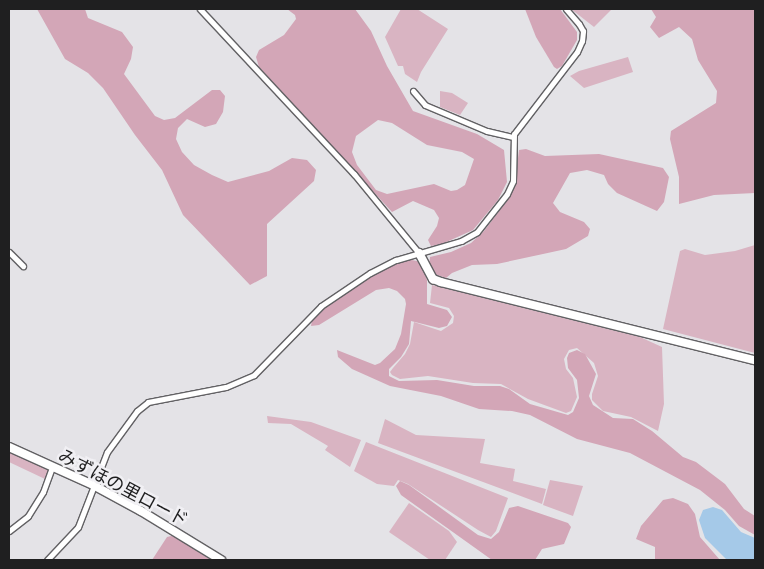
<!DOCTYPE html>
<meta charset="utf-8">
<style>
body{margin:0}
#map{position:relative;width:764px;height:569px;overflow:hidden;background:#e4e3e7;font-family:"Crimson Pro","Noto Sans JP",serif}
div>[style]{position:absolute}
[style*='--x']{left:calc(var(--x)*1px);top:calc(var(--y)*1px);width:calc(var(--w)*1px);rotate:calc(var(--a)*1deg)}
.green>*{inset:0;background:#d9b4c2}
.forest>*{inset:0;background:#d3a6b7}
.water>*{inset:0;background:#a5c9e8}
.roads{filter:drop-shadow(1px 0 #626164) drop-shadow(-1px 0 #626164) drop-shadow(0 1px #626164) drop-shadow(0 -1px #626164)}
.street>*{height:5px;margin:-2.5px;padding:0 2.5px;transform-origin:2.5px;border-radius:2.5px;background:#fff}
.secondary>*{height:8px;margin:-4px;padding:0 4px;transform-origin:4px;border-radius:4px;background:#fff}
span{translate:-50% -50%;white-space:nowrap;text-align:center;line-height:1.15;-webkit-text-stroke:5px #f1f0f4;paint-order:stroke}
.street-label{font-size:18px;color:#1f1f20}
.frame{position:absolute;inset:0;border:10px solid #1f1f20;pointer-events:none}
</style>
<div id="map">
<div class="green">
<i style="clip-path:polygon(401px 9px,417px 9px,448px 29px,421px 72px,417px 82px,405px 74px,403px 66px,398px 66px,385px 37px)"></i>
<i style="clip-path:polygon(571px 9px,612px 9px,594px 27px)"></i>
<i style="clip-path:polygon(628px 57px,633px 72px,584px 88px,570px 76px,579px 71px)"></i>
<i style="clip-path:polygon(440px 91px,452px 93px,468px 103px,460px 115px,440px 107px)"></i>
<i style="clip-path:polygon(755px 245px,755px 353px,663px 329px,680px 251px,685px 249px,705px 255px,735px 251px)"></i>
<i style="clip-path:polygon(432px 285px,640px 337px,662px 347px,664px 404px,658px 431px,631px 417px,603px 411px,592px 400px,592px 394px,598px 376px,594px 363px,577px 348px,569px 350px,564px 359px,566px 369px,573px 378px,577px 397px,571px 411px,566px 413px,528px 399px,501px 384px,473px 383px,428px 376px,400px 379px,392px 375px,390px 372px,393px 368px,405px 354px,410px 344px,414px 322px,441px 331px,453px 323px,454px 316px,449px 308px,430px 303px)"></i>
<i style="clip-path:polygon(267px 416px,311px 422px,361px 440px,350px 467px,325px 450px,328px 446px,291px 424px,268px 423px)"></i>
<i style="clip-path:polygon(385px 419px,416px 435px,485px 439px,480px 463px,515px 469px,513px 481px,546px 489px,542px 504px,378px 443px)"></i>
<i style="clip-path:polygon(366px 442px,508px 498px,496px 531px,491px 537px,478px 530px,408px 484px,398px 480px,394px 486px,377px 484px,354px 471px)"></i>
<i style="clip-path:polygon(9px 452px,49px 469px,45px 479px,9px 462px)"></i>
<i style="clip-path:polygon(550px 480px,583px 486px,573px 516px,543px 505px)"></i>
<i style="clip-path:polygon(409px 503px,449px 531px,457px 542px,445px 560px,430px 560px,389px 532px)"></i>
</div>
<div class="forest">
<i style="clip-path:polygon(37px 9px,85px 9px,88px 18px,122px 32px,133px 47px,131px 59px,124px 74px,155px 116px,164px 120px,175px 118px,212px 90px,220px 90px,225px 96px,223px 112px,216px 124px,205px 127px,187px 119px,178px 128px,176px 139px,182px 152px,194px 165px,212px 175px,228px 182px,269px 171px,292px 158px,307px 160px,316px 170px,314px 181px,267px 224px,267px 276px,250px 285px,183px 215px,162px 170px,135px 135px,103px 88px,88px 73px,65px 59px)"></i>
<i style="clip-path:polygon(evenodd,287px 9px,355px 9px,371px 31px,387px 66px,413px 111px,477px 134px,504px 150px,507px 182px,498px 200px,473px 230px,442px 244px,431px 246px,428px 240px,437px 226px,439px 218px,434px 210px,413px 201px,392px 212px,259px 67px,256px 57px,259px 50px,284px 35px,296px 19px,295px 15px,287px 9px,378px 120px,392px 123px,427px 145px,462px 152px,474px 159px,465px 185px,457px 190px,451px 191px,434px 184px,387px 194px,376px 190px,357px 165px,352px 152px,356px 136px,378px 120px)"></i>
<i style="clip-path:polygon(525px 9px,560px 9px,577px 32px,577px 40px,562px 66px,557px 69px,554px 67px,536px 37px)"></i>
<i style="clip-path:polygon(651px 9px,755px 9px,755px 193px,714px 195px,679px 204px,679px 177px,670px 139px,671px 131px,716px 103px,717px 91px,698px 60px,692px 39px,679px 27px,659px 38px,650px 27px,656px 17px)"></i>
<i style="clip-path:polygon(526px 149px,545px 156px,599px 154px,663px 168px,669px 177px,664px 202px,657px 211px,617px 193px,608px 184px,604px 175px,587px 170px,570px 173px,553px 203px,560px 212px,584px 222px,590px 229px,588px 236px,566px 249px,497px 264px,472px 265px,452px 273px,446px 278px,434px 274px,429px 267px,430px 257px,451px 252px,471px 243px,484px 231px,509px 198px,515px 182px,519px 150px)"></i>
<i style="clip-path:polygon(406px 259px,417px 261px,422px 266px,427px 280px,427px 304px,447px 310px,452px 317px,447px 326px,439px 328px,411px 321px,409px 344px,401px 357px,389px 369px,389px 376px,399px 381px,437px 380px,474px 386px,500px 386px,509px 389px,530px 404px,568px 415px,573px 412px,579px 398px,577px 380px,568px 368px,567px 358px,569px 353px,577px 350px,585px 354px,596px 374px,589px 396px,593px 405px,613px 418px,633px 419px,652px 431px,683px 457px,696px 462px,725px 484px,744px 509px,755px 516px,755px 535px,739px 526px,725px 510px,700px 490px,630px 453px,577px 439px,530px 415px,512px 411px,479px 409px,441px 396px,390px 386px,352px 369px,338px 357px,337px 350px,375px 365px,380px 363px,395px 349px,401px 334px,406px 304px,405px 299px,397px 291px,389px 288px,376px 290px,319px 325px,311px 326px,312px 320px,323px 307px,361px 281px)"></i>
<i style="clip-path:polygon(400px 481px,409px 485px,478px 535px,491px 539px,499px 532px,509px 508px,518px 506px,568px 523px,571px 527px,564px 544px,542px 549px,535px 560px,492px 560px,401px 495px,396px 486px)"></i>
<i style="clip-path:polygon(673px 498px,688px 504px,695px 514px,700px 537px,720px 560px,655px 560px,655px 547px,636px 539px,641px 526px,663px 500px)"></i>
<i style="clip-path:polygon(171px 536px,176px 537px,211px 560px,152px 560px,167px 537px)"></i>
</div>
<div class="water">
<i style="clip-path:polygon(713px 507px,722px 510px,741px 532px,755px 538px,755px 560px,727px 560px,705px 538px,699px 520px,703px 510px)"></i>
</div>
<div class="roads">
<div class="street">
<i style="--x:200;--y:9;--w:226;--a:47"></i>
<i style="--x:354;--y:174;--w:102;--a:50.6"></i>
<i style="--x:413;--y:91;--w:18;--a:49"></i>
<i style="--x:425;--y:105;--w:67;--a:22.8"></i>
<i style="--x:487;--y:131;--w:27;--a:13"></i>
<i style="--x:9;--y:252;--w:20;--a:45"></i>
<i style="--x:9;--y:531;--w:24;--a:-38"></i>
<i style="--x:28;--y:516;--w:28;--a:-58"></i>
<i style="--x:43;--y:492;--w:27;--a:-70"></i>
<i style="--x:47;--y:560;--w:45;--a:-46.8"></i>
<i style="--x:78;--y:527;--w:80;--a:-68.9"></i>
<i style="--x:107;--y:452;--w:51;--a:-53.8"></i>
<i style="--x:137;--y:411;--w:14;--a:-39"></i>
<i style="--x:148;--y:402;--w:79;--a:-10.9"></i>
<i style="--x:226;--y:387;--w:30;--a:-23"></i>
<i style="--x:254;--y:375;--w:96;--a:-45.8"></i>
<i style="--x:321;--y:306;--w:59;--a:-34"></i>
<i style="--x:370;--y:273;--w:29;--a:-27"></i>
<i style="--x:396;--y:260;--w:68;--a:-16.3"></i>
<i style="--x:461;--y:241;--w:18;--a:-29"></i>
<i style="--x:477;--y:232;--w:48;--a:-51.7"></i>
<i style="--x:507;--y:194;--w:14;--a:-65"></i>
<i style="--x:513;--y:181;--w:47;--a:-88.8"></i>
<i style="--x:514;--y:134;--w:103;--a:-52.5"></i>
<i style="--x:577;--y:52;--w:12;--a:-66"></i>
<i style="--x:582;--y:41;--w:10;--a:-84"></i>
<i style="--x:583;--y:31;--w:8;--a:-120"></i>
<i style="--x:579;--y:24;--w:20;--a:-131"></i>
</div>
<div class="secondary">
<i style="--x:419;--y:253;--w:30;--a:62"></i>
<i style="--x:433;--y:279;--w:9;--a:21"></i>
<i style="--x:441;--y:282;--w:324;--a:14"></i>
<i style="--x:9;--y:447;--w:92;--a:24.3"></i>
<i style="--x:93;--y:485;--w:55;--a:28.4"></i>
<i style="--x:141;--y:511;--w:94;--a:31.5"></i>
</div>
</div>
<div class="street-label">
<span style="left:123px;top:488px;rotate:28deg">みずほの里ロード</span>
</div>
<div class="frame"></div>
</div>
